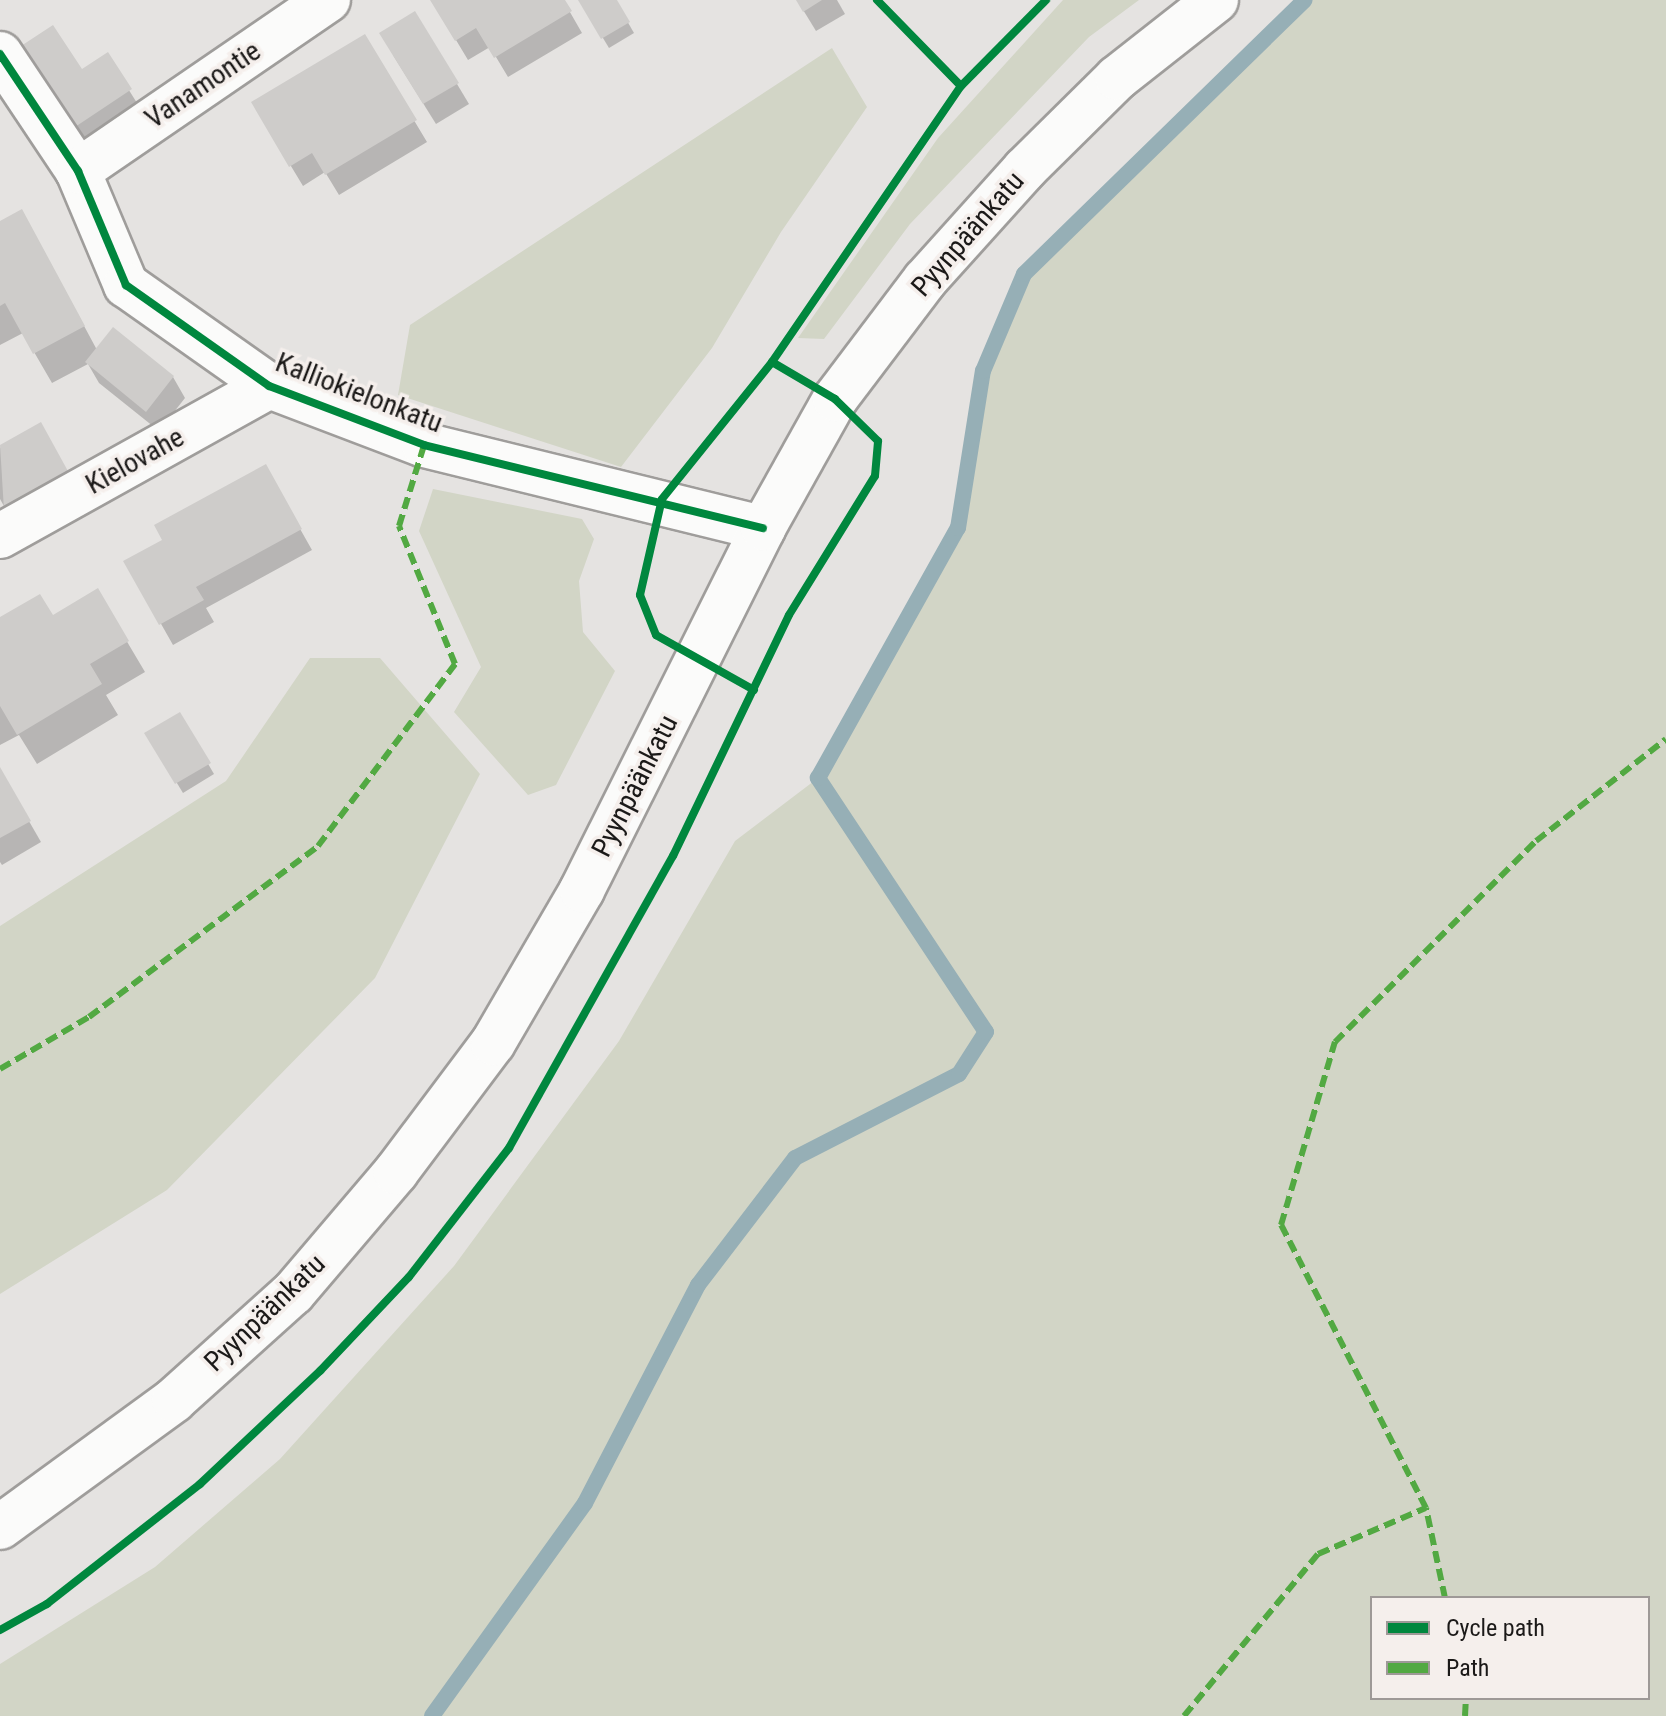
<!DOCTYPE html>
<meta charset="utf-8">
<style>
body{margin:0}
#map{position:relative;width:1666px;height:1716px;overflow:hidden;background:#e5e3e1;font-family:"Roboto Condensed",sans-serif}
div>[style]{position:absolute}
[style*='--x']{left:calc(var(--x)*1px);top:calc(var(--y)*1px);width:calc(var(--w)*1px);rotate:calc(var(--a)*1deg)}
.green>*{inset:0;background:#d2d5c6}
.shadow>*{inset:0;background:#0003}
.stream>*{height:16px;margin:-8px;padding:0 8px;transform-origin:8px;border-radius:8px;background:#96afb6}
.building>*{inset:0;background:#ceccca}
.roads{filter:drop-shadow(2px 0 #9f9d9b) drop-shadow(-2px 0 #9f9d9b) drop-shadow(0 2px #9f9d9b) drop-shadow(0 -2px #9f9d9b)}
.street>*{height:44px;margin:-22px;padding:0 22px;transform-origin:22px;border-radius:22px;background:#fbfbfa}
.secondary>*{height:44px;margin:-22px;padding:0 22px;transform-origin:22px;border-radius:22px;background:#fbfbfa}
.quiet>*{height:6px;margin-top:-3px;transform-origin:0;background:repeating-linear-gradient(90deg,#52a942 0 12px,transparent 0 18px)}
.cycleway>*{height:8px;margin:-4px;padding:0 4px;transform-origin:4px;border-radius:4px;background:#00873e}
span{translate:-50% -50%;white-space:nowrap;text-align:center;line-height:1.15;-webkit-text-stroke:7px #f5efec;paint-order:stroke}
.street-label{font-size:28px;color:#1b1918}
.legend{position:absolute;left:1370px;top:1596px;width:280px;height:104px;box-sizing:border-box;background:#f5efec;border:2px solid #9e9997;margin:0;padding:10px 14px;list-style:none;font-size:24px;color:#1b1918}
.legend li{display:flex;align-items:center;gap:16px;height:40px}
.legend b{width:40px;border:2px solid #9e9997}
</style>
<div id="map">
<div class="green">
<i style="clip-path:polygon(1063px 0,1139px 0,1089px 37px,910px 224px,824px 339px,798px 338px,938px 138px)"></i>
<i style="clip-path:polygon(evenodd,1305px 0,1666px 0,1666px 1716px,0 1716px,0 1664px,155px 1567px,280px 1459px,454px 1266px,619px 1041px,735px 841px,818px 778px,896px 646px,958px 528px,983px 371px,1024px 274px,1305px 0,1372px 1598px,1648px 1598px,1648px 1698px,1372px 1698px,1372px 1598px)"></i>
<i style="clip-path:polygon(832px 48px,867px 107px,781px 232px,712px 348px,621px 467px,398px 395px,410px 325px)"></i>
<i style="clip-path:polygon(433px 489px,582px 519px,594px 539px,579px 581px,583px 632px,615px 671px,556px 785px,528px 795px,454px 712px,481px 667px,419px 531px)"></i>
<i style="clip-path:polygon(310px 658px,380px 658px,480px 774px,375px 978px,167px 1190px,0 1294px,0 926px,226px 781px)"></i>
</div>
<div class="shadow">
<i style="clip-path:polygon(432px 0,563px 0,582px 33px,508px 77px,490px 47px,468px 60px)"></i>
<i style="clip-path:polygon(580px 0,615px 0,634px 33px,609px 48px)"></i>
<i style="clip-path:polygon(797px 0,837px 0,845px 14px,816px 31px)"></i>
<i style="clip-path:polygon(364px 37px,427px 142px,339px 195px,325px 172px,303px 186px,253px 103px)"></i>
<i style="clip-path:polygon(107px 55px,142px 111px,88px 147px,36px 68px,81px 72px)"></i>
<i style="clip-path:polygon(393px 55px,457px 84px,469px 104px,436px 124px)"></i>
<i style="clip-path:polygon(0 223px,39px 242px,97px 350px,173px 377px,185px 398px,159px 431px,99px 383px,88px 364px,52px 383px,23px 333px,0 345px)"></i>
<i style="clip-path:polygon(40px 425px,17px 529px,0 499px,0 448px)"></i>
<i style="clip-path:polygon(265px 467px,312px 550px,206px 608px,214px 622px,173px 645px,126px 562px,165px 540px)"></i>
<i style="clip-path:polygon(97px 591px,145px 672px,106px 695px,118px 715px,37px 764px,19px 735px,0 745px,0 620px,52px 618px)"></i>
<i style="clip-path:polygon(179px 714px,214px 774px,183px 793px,147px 734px)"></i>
<i style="clip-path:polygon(0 771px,41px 842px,2px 865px,0 862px)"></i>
</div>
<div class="stream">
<i style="--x:432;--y:1716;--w:262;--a:-54.3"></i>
<i style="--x:585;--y:1503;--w:246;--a:-62.6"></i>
<i style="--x:698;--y:1285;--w:160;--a:-52.6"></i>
<i style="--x:795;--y:1158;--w:184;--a:-27.1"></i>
<i style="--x:959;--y:1074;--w:50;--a:-57.3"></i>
<i style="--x:986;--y:1032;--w:305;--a:-123.5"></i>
<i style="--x:818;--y:778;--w:287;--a:-60.8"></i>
<i style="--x:958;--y:528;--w:159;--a:-81"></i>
<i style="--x:983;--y:371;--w:105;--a:-67.1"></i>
<i style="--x:1024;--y:274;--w:392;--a:-44.3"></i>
</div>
<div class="building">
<i style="clip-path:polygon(430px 0,565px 0,572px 11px,494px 58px,476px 28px,455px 41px)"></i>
<i style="clip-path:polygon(578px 0,617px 0,630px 22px,601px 39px)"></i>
<i style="clip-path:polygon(796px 0,822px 0,803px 12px)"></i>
<i style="clip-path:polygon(415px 11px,459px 83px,423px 104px,379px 33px)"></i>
<i style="clip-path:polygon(53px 25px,82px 69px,108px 52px,132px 89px,75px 127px,21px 46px)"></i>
<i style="clip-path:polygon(365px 34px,417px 120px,325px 175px,312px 153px,289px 167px,251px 102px)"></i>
<i style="clip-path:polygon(22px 209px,85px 326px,33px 354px,5px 303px,0 306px,0 221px)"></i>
<i style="clip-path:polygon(113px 327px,174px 376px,146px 412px,85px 362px)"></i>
<i style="clip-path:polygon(41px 422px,69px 473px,4px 510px,0 445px)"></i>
<i style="clip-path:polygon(266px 464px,302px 529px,196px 587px,204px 600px,159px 625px,123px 561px,162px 540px,154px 525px)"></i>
<i style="clip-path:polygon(98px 588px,129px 641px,90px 664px,102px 684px,17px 735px,0 706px,0 617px,40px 594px,53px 615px)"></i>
<i style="clip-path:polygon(180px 712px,211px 763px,175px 784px,144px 733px)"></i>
<i style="clip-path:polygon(0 767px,31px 821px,0 838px)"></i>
</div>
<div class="roads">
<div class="street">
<i style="--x:0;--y:54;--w:141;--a:56.3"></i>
<i style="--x:78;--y:171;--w:124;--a:67.2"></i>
<i style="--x:126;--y:285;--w:175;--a:35.2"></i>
<i style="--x:269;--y:386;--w:166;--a:20.8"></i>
<i style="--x:424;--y:445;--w:349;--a:13.8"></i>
<i style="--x:78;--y:171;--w:303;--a:-34.4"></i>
<i style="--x:0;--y:536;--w:308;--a:-29.1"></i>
</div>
<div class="secondary">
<i style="--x:0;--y:1527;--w:215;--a:-36.1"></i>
<i style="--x:174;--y:1400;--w:160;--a:-42"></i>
<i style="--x:293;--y:1293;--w:159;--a:-49.6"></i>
<i style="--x:396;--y:1172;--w:161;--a:-53.1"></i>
<i style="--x:493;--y:1043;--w:177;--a:-59.8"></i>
<i style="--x:582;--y:890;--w:405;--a:-63.4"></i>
<i style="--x:763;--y:528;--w:148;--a:-60.8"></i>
<i style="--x:835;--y:399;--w:149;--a:-52.9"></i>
<i style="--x:925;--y:280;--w:149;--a:-48"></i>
<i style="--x:1025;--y:169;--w:129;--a:-44.7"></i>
<i style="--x:1117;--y:78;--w:126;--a:-38.2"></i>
</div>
</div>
<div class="quiet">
<i style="--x:0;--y:1069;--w:103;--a:-30.3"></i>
<i style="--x:89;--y:1017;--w:286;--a:-36.7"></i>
<i style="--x:318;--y:846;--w:228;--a:-53"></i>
<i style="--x:455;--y:664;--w:149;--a:-112.1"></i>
<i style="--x:399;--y:526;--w:85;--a:-72.8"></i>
<i style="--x:1445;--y:1598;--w:92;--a:-101.9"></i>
<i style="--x:1426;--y:1508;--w:318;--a:-117.1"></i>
<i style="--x:1281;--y:1225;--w:191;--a:-73.6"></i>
<i style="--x:1335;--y:1042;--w:284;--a:-45"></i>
<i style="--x:1536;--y:841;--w:165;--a:-38.1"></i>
<i style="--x:1184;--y:1716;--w:210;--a:-50.4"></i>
<i style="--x:1318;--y:1554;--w:117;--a:-23.1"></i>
<i style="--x:1465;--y:1716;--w:18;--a:-87"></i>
</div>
<div class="cycleway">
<i style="--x:877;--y:0;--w:120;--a:45.7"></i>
<i style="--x:0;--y:54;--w:141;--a:56.3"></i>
<i style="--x:78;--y:171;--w:124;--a:67.2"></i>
<i style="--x:126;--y:285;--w:175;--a:35.2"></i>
<i style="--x:269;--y:386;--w:166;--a:20.8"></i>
<i style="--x:424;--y:445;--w:349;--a:13.8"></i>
<i style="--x:754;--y:690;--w:112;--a:-150.7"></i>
<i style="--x:656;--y:635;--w:43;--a:-111.8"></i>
<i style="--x:640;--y:595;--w:98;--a:-77.1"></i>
<i style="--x:662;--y:499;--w:176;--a:-51.2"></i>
<i style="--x:0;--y:1630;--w:54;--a:-29"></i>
<i style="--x:47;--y:1604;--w:194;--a:-38.1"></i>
<i style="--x:200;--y:1484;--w:165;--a:-43.3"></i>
<i style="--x:320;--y:1371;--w:129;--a:-46.6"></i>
<i style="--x:409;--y:1277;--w:163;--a:-52.2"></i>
<i style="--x:509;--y:1148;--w:335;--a:-60.7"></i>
<i style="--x:673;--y:856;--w:267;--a:-64.3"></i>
<i style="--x:789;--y:615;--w:163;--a:-58.3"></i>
<i style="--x:875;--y:476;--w:35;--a:-85"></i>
<i style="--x:878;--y:441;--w:60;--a:-135.7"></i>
<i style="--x:835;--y:399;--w:73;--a:-149.6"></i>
<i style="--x:772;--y:362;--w:335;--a:-55.6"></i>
<i style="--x:961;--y:86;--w:121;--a:-45.3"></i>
</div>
<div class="street-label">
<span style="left:203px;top:85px;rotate:-34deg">Vanamontie</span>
<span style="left:968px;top:234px;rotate:-49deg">Pyynpäänkatu</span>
<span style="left:359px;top:393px;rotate:21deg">Kalliokielonkatu</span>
<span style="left:135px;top:461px;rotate:-29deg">Kielovahe</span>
<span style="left:635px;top:786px;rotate:-63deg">Pyynpäänkatu</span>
<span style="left:265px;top:1313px;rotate:-44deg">Pyynpäänkatu</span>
</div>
<ul class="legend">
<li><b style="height:10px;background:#00873e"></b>Cycle path</li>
<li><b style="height:10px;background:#52a942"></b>Path</li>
</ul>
</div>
